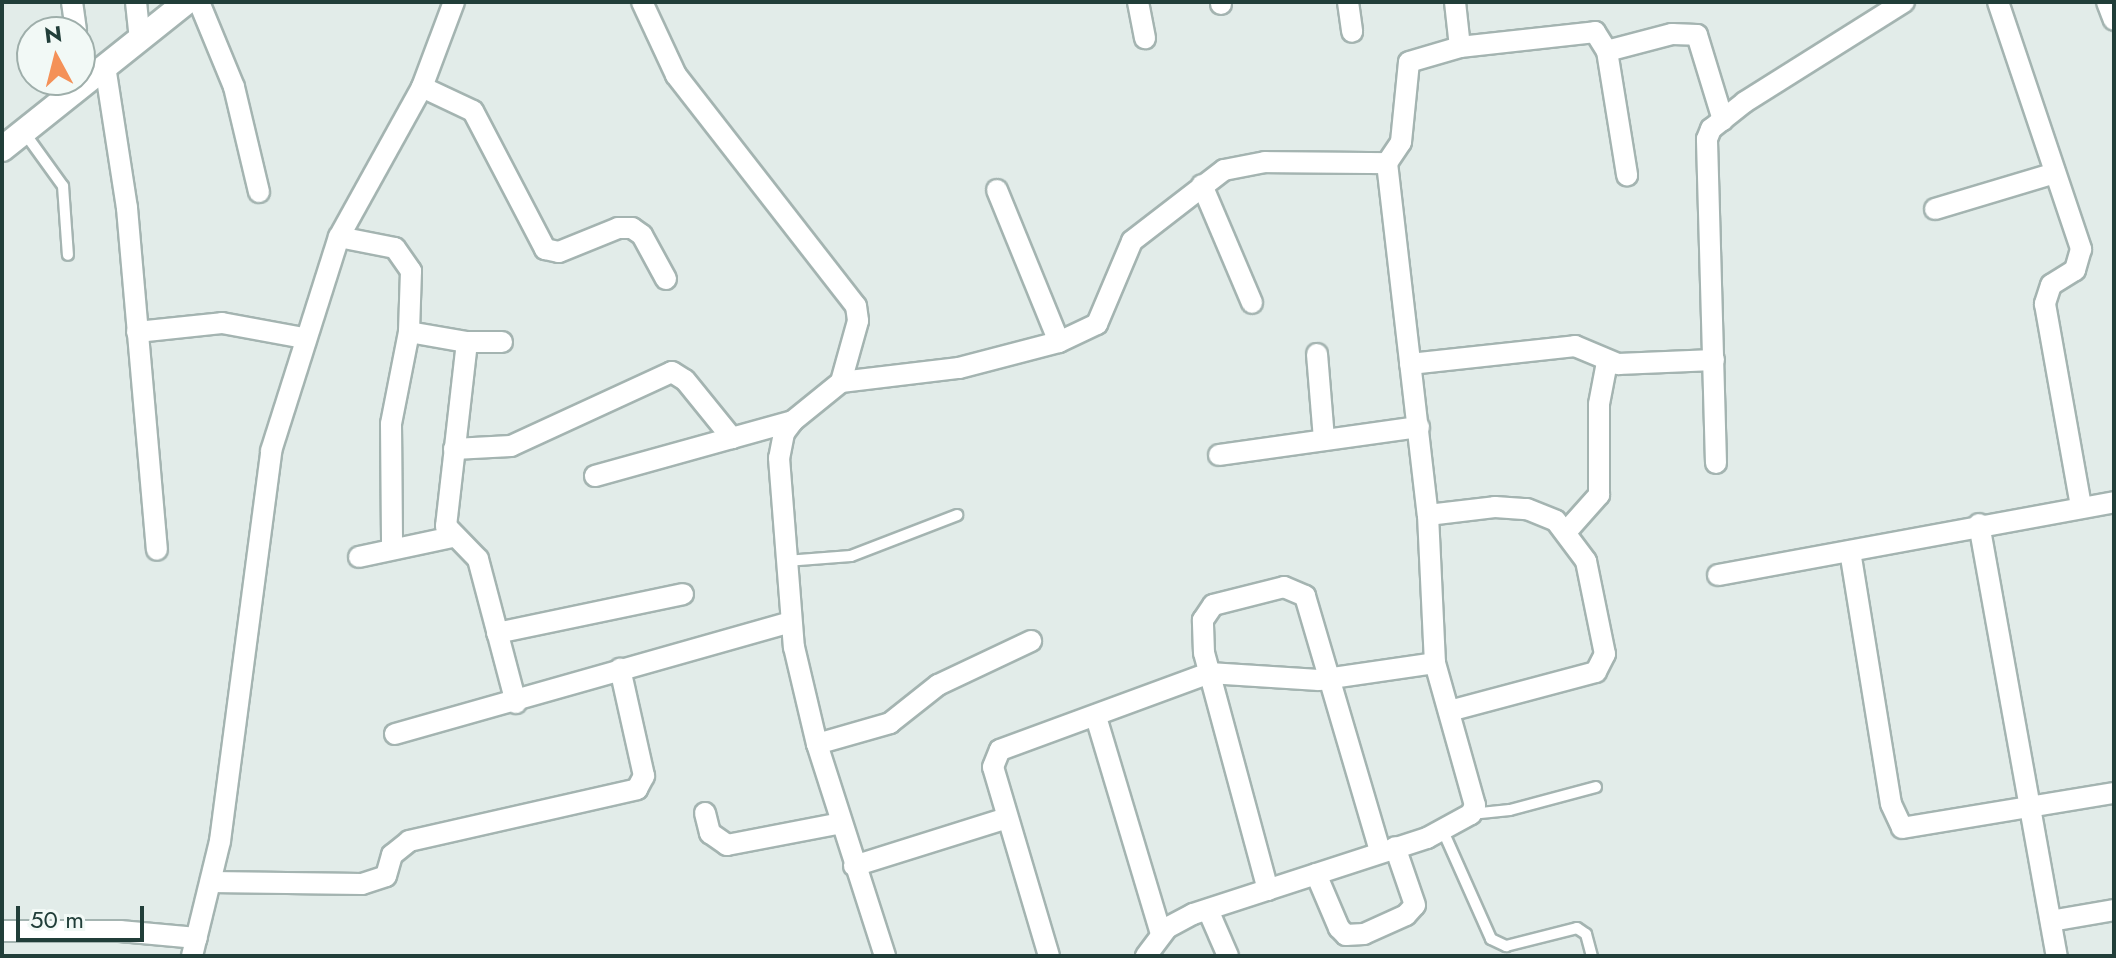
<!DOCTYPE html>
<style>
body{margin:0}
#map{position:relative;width:2116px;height:958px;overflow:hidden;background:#e2ece9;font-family:Jost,sans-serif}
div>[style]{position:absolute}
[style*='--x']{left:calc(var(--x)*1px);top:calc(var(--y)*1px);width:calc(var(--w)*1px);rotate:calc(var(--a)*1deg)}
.roads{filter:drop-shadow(2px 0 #a4b4b1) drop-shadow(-2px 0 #a4b4b1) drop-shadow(0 2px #a4b4b1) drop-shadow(0 -2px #a4b4b1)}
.service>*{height:10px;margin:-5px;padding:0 5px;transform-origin:5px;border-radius:5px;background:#fff}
.minor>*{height:20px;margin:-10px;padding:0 10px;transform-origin:10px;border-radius:10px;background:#fff}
.tertiary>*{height:24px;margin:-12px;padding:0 12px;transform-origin:12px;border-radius:12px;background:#fff}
span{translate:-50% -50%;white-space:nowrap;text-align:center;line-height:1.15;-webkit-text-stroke:6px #f2f9f6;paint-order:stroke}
.frame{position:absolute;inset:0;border:4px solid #213e39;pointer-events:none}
.north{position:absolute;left:16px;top:16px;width:80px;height:80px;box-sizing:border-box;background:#f2f9f6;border:2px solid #9eaeaa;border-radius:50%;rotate:353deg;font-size:22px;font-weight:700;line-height:32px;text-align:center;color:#213e39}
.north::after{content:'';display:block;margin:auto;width:28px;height:36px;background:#f49158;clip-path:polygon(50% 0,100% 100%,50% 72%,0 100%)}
.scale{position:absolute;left:16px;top:906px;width:128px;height:36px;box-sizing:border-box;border:4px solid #213e39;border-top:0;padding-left:10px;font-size:24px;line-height:28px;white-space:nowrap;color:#213e39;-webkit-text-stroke:6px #f2f9f6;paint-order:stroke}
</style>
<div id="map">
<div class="roads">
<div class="service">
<i style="--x:24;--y:132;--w:67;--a:54.2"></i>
<i style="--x:63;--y:186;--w:69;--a:85.9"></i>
<i style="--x:786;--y:561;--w:65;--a:-4.4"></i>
<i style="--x:851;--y:556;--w:114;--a:-21.1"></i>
<i style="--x:1471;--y:814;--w:39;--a:-6"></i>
<i style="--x:1510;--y:810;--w:89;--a:-15"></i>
<i style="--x:1443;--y:831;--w:118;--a:66"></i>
<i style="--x:1491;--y:939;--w:17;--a:25"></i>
<i style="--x:1506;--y:946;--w:73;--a:-14.2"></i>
<i style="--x:1577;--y:928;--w:11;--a:34"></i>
<i style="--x:1586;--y:934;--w:23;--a:75"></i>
</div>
<div class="minor">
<i style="--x:72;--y:2;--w:30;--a:82"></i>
<i style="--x:136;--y:2;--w:36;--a:84"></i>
<i style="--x:199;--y:2;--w:92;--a:67.6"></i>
<i style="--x:234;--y:87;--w:108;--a:76.6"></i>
<i style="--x:642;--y:2;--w:81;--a:65"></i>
<i style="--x:676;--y:75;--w:293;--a:52.1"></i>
<i style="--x:856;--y:306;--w:15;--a:82"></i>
<i style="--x:858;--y:321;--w:63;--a:105.6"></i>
<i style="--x:841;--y:382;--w:62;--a:140.9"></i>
<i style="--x:793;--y:421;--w:15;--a:127"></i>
<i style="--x:784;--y:433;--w:25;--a:101"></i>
<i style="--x:779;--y:458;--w:190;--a:85.5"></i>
<i style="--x:794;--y:647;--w:100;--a:76.7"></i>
<i style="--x:817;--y:744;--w:223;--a:72.2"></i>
<i style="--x:1138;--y:2;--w:37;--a:79"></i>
<i style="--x:1221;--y:2;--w:2;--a:90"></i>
<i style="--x:1348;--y:2;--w:30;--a:82"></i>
<i style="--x:1455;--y:2;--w:45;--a:83.7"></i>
<i style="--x:1460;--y:47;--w:136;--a:-6.3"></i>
<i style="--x:1595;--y:32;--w:22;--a:58"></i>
<i style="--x:1607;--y:51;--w:126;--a:80.8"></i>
<i style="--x:1998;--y:2;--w:261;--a:71.4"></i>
<i style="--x:2081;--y:249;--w:22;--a:106"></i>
<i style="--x:2075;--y:270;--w:28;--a:148"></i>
<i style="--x:2051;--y:285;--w:20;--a:108"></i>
<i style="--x:2045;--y:304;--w:206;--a:79.9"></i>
<i style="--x:2107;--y:2;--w:19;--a:69"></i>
<i style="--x:1607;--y:51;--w:67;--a:-14.7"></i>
<i style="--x:1672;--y:34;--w:25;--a:2"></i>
<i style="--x:1697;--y:35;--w:89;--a:73"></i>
<i style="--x:80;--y:57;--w:27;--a:82"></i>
<i style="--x:105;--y:66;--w:144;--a:81.2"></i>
<i style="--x:127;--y:208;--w:343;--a:85"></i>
<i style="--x:422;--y:87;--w:56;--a:25.2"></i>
<i style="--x:473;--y:111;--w:156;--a:62.4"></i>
<i style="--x:545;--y:249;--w:14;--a:12"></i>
<i style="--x:559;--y:252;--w:64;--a:-22.1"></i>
<i style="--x:618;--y:228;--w:14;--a:0"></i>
<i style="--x:632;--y:228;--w:12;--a:35"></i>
<i style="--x:642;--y:235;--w:50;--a:61.4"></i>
<i style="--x:1387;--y:163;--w:25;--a:-56"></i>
<i style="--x:1401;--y:142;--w:80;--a:-84.3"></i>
<i style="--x:1409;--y:62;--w:53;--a:-16.4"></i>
<i style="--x:1202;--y:185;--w:128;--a:67"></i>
<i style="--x:997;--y:190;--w:164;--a:67.8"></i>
<i style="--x:1935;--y:209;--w:125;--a:-16.7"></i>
<i style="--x:339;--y:237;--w:57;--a:11.1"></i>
<i style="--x:395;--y:248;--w:28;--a:55"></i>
<i style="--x:411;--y:271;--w:61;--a:91.9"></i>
<i style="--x:409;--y:332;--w:94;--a:101.1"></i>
<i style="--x:391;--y:424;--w:123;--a:89.5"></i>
<i style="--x:137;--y:332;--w:85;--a:-6"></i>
<i style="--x:222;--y:323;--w:83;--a:10.4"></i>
<i style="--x:409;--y:332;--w:59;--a:9.8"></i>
<i style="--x:467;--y:342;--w:35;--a:0"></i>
<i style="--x:467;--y:342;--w:185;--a:96.5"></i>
<i style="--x:446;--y:526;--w:46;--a:45.9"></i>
<i style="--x:478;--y:559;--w:149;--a:75.2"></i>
<i style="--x:1317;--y:354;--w:86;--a:85.3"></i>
<i style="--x:1410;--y:364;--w:166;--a:-6.2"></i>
<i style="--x:1575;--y:346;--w:47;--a:22.7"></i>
<i style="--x:1618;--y:364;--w:96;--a:-2.4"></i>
<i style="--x:841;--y:382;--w:119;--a:-6.8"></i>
<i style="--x:959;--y:368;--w:103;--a:-14.6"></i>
<i style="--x:1059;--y:342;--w:42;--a:-25.3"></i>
<i style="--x:1097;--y:324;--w:90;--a:-67.1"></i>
<i style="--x:1132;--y:241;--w:116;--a:-37.7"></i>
<i style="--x:1224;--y:170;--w:42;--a:-11"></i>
<i style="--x:1265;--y:162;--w:122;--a:0.5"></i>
<i style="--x:1387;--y:163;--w:354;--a:83.4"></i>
<i style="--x:1428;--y:515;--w:148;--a:87.3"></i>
<i style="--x:1435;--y:663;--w:148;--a:74.3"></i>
<i style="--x:1475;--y:805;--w:10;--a:114"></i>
<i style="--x:1471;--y:814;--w:50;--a:151.4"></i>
<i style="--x:1427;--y:838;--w:246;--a:162"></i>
<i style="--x:1193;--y:914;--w:30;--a:152"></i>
<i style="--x:1167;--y:928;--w:35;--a:127"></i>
<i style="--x:454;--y:449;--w:57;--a:-3"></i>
<i style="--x:511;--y:446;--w:177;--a:-24.7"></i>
<i style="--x:672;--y:372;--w:15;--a:32"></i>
<i style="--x:685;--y:380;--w:75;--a:51"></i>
<i style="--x:1219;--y:455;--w:202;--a:-8"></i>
<i style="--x:1716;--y:463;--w:324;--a:-91.6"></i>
<i style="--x:1707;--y:139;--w:11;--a:-68"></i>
<i style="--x:1711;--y:129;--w:43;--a:-38.5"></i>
<i style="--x:1745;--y:102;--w:188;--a:-32.2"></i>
<i style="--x:595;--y:476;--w:205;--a:-15.5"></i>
<i style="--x:1428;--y:515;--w:67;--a:-6.8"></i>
<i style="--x:1495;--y:507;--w:32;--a:4"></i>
<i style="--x:1527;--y:509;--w:31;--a:22"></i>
<i style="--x:1556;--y:521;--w:50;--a:53.1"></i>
<i style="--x:1586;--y:561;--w:95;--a:78.5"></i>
<i style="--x:1605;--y:654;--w:20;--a:117"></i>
<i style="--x:1596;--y:672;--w:152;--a:165.1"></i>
<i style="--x:1979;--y:524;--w:439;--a:79.8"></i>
<i style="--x:1566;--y:532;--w:50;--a:-48.3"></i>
<i style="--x:1599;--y:495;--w:91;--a:-90"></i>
<i style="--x:1599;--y:404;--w:43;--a:-79.2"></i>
<i style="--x:1850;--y:551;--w:256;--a:80.8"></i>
<i style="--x:1891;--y:804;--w:26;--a:65"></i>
<i style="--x:1902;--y:828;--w:215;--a:-9.4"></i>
<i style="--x:359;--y:557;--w:95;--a:-12.1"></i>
<i style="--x:1718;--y:575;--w:403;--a:-10.4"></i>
<i style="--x:497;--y:633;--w:190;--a:-11.8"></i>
<i style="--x:1096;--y:717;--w:227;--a:73.3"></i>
<i style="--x:395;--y:734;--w:411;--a:-15.8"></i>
<i style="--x:817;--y:744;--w:76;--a:-16"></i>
<i style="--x:890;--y:723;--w:61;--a:-38.4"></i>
<i style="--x:938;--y:685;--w:103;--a:-25.3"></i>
<i style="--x:705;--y:813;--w:21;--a:76"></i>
<i style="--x:710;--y:833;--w:21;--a:35"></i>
<i style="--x:727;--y:845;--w:116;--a:-10.9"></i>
<i style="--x:854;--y:866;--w:160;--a:-17.4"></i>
<i style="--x:1316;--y:874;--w:59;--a:66.9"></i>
<i style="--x:1339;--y:928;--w:10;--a:45"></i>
<i style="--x:1346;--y:935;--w:18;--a:-3"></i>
<i style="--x:1364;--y:934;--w:46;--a:-24.3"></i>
<i style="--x:1406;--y:915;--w:13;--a:-48"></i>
<i style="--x:1415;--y:905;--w:61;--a:-109"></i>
<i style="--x:211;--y:882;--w:151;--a:0.8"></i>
<i style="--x:362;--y:884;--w:25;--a:-18"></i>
<i style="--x:386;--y:876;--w:22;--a:-74"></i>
<i style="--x:392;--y:855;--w:22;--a:-39"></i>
<i style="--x:409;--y:841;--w:234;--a:-12.8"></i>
<i style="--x:637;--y:789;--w:15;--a:-62"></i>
<i style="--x:644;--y:776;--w:110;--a:-102.6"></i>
<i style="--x:1268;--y:890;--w:245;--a:-105.1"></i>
<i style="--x:1204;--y:653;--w:33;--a:-92"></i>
<i style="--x:1203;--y:620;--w:18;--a:-56"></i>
<i style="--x:1213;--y:605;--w:73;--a:-14.2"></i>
<i style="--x:1284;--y:587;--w:23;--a:23"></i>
<i style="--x:1305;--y:596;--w:266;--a:73.6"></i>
<i style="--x:1208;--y:910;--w:50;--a:66.5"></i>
<i style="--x:2051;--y:921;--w:64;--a:-9.9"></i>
<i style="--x:2;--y:931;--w:118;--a:0"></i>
<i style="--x:120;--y:931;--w:77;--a:5.2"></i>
<i style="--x:192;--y:956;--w:118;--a:-76.3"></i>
<i style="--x:220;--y:841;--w:393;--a:-82.5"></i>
<i style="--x:271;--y:451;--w:225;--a:-72.4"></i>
<i style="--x:339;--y:237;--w:171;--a:-61"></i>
<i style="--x:422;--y:87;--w:91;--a:-69.4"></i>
<i style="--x:1049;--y:956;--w:197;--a:-106.5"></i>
<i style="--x:993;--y:767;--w:18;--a:-68"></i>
<i style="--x:1000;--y:750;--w:223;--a:-20.2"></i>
<i style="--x:1209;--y:673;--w:110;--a:3.6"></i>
<i style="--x:1319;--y:680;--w:117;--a:-8.3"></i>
</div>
<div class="tertiary">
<i style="--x:2;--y:149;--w:236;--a:-38.6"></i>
</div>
</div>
<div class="frame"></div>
<div class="north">N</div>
<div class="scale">50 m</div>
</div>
